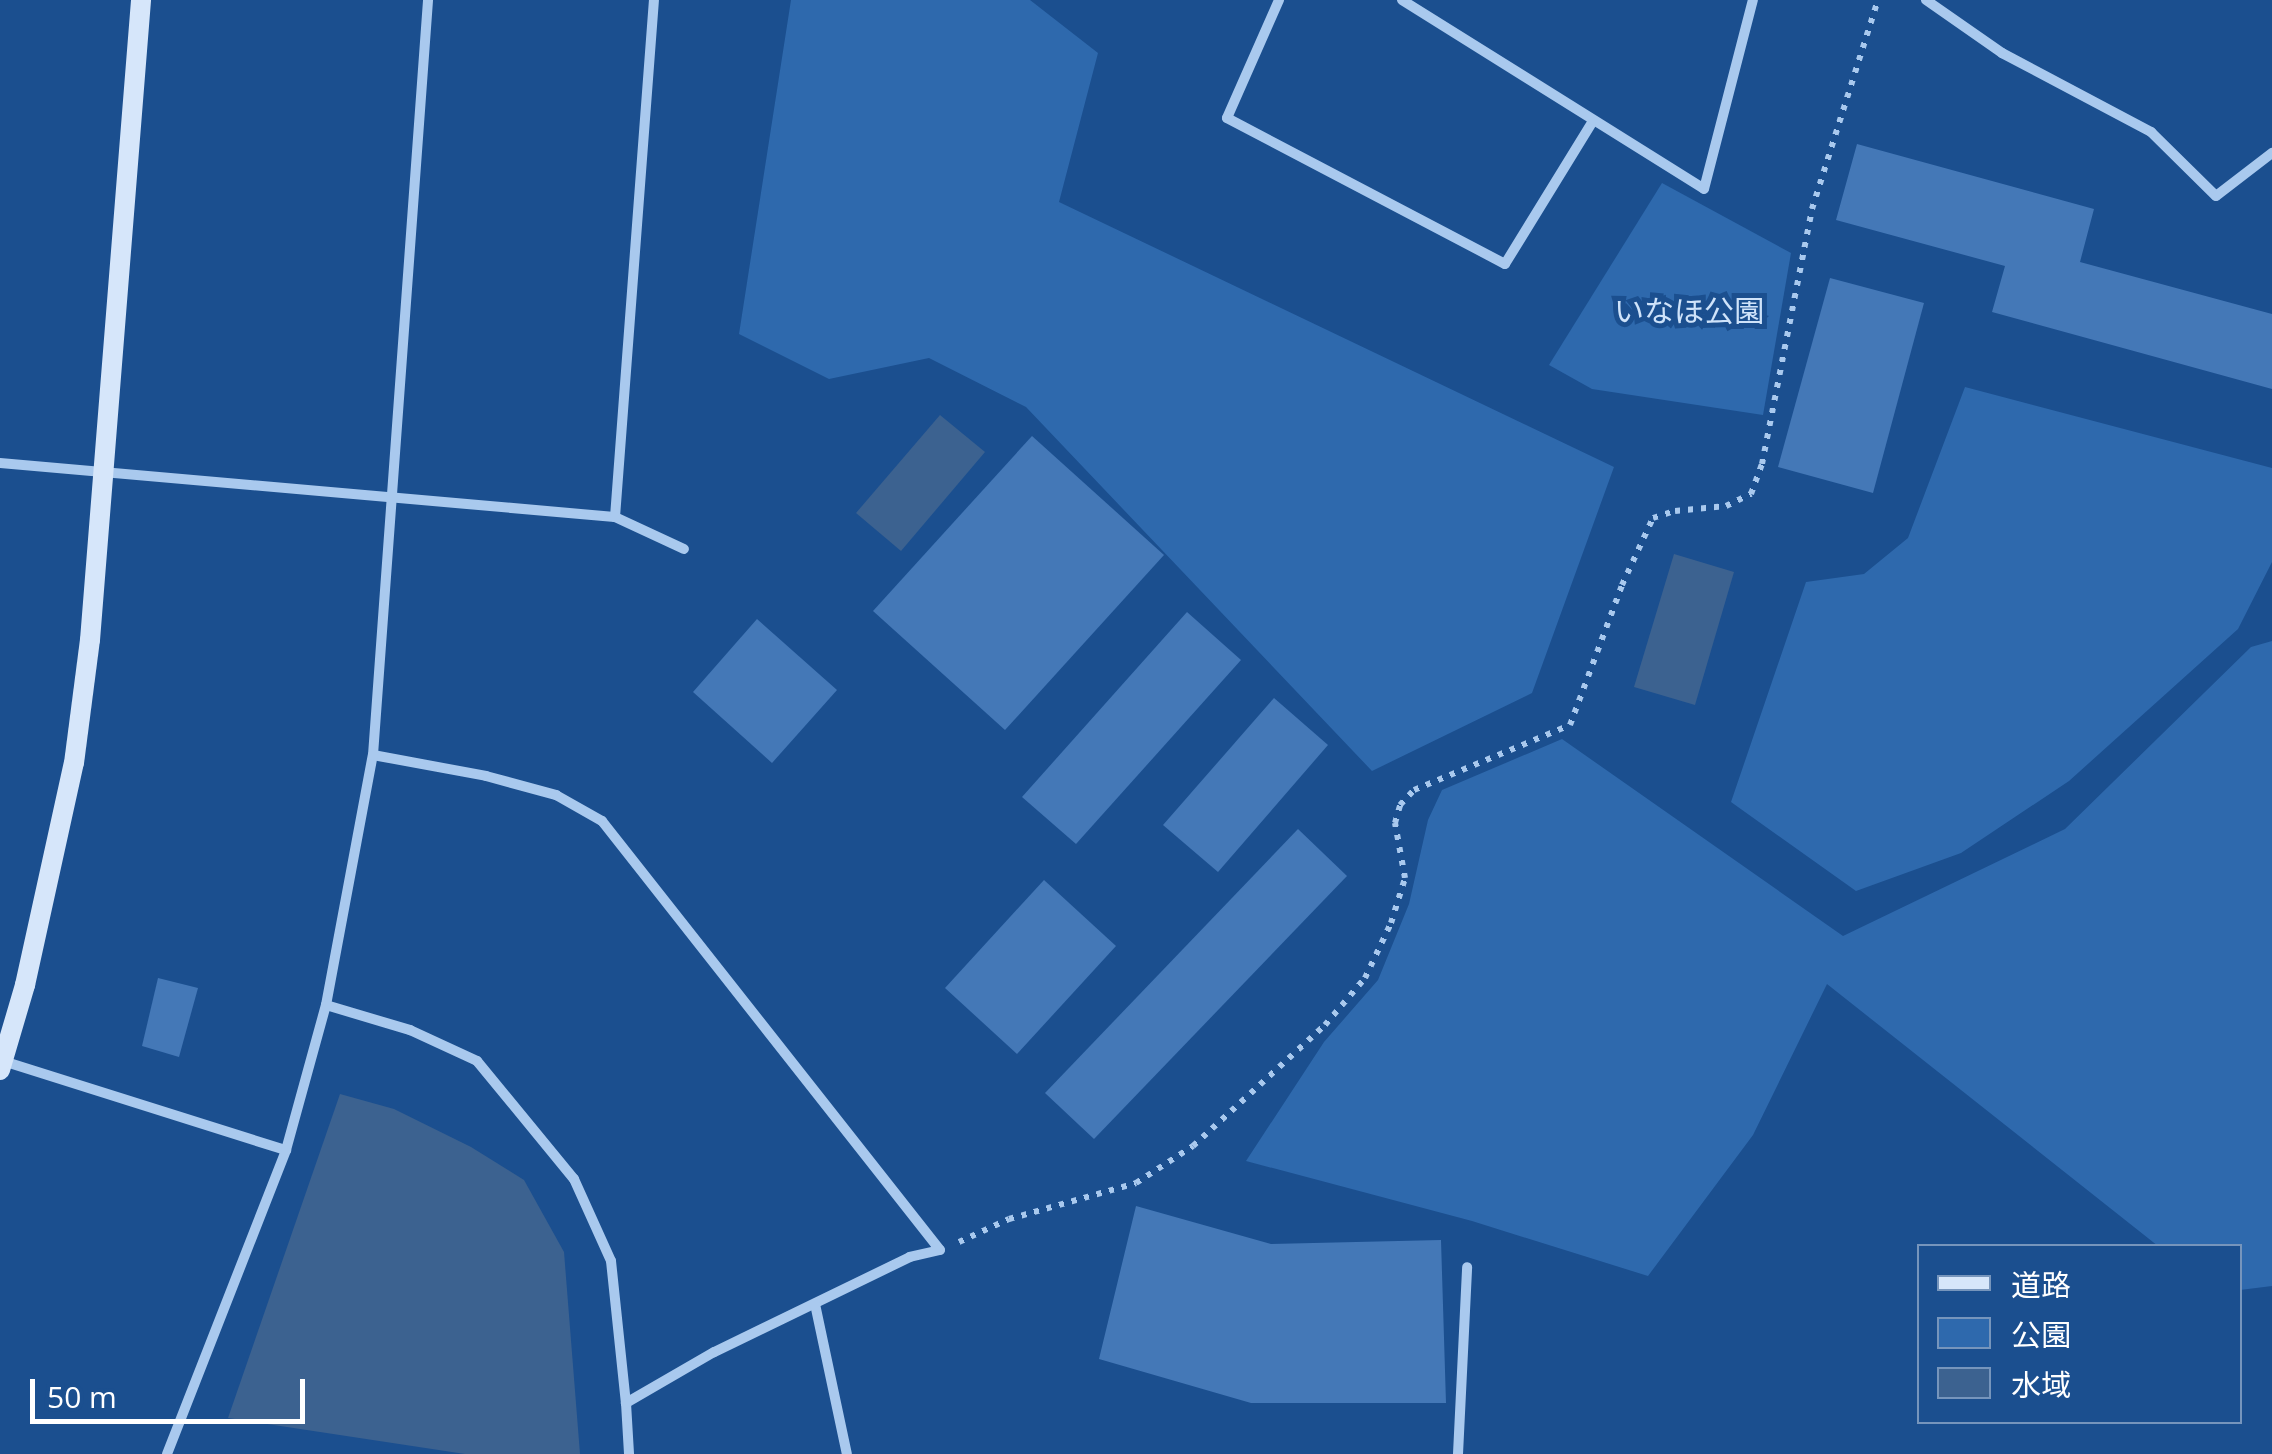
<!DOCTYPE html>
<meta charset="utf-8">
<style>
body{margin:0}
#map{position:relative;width:2272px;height:1454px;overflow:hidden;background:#1b4f8f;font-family:"Open Sans","Noto Sans JP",sans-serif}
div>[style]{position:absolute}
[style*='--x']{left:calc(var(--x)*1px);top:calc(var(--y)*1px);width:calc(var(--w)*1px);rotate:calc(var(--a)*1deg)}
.green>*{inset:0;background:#2e69ad}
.water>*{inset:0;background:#3c6290}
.building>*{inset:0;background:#4478b7}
.path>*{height:6px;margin-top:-3px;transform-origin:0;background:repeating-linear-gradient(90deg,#a9c9ee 0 5px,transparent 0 13px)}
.street>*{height:10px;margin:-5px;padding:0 5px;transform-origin:5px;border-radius:5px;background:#a9c9ee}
.secondary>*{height:20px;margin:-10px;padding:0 10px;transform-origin:10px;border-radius:10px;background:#d6e6fa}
span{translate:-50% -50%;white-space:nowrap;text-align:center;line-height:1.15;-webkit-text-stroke:10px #1b4f8f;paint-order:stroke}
.park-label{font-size:30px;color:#cfe3fa}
.legend{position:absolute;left:1917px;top:1244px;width:325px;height:180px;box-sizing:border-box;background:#1b4f8f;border:2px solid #7695bc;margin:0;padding:12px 18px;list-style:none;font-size:30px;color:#fff}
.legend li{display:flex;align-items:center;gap:20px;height:50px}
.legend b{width:50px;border:2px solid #7695bc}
.scale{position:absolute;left:30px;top:1379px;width:275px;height:45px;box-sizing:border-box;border:5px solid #fff;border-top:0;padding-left:12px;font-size:30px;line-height:35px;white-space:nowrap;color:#fff;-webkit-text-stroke:8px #1b4f8f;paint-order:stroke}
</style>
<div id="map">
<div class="green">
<i style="clip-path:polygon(791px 0,1030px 0,1098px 53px,1059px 202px,1614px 467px,1532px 693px,1372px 771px,1026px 407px,929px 358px,829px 379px,739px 334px)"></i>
<i style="clip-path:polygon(1662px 183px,1791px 253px,1763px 415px,1592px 389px,1549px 365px)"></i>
<i style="clip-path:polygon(1965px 387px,2272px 468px,2272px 562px,2238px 629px,2069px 781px,1961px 853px,1856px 891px,1731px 802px,1806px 582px,1864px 574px,1908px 538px)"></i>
<i style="clip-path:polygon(2272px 641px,2272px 1286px,2240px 1290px,2240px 1246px,2158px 1246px,1827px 984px,1753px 1135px,1648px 1276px,1472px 1221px,1246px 1161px,1324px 1042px,1378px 980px,1409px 904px,1428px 820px,1442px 790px,1562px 739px,1843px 936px,2065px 829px,2251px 647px)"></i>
</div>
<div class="water">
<i style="clip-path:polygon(940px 415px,985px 452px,901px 551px,856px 513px)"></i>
<i style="clip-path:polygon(1674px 554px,1734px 572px,1695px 705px,1634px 687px)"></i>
<i style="clip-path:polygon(340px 1094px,394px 1109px,471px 1147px,524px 1180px,564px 1252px,580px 1454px,465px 1454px,228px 1418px)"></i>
</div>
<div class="building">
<i style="clip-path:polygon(1857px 144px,2094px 209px,2080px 262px,2272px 314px,2272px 389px,1992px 312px,2005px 266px,1836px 220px)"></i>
<i style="clip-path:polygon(1830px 278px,1924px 303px,1873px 493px,1778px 467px)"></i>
<i style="clip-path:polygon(1032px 436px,1164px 555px,1005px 730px,873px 611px)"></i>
<i style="clip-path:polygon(1187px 612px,1241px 660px,1076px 844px,1022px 797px)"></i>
<i style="clip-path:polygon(757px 619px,837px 690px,772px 763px,693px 692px)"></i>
<i style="clip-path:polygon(1274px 698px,1328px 745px,1218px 872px,1163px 825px)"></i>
<i style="clip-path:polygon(1298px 829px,1347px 876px,1094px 1139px,1045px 1093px)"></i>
<i style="clip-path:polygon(1044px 880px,1116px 946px,1017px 1054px,945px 988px)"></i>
<i style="clip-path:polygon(158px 978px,198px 988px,179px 1057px,142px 1046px)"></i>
<i style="clip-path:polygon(1136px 1206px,1271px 1244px,1441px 1240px,1446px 1403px,1251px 1403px,1099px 1359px)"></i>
</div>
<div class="path">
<i style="--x:959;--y:1242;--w:55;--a:-24.7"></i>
<i style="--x:1009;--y:1219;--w:132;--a:-15.8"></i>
<i style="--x:1136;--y:1183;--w:68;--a:-33"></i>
<i style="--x:1193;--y:1146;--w:179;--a:-42.5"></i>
<i style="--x:1325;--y:1025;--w:62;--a:-49.6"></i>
<i style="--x:1365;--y:978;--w:61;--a:-64.7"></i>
<i style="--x:1391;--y:923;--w:47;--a:-72.7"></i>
<i style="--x:1405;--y:878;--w:56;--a:-100.3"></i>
<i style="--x:1395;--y:823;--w:19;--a:-74"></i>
<i style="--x:1400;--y:805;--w:21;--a:-47"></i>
<i style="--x:1414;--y:790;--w:169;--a:-22.6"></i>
<i style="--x:1570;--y:725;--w:149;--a:-69.6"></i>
<i style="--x:1622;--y:585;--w:74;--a:-65.2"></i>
<i style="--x:1653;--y:518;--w:23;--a:-18"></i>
<i style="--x:1675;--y:511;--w:51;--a:-5.6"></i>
<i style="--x:1726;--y:506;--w:28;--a:-26"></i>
<i style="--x:1751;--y:494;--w:32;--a:-70"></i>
<i style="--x:1762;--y:464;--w:260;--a:-78.9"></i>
<i style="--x:1812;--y:209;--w:219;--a:-72.5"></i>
</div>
<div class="street">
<i style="--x:1279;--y:0;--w:129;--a:113.8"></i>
<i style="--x:1227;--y:118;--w:314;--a:27.7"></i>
<i style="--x:1505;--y:264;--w:168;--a:-58.4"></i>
<i style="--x:1402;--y:0;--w:356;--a:32"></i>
<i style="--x:1704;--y:189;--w:195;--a:-75.5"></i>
<i style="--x:1926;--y:0;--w:93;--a:34.9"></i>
<i style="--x:2002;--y:53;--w:169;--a:27.9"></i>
<i style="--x:2151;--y:132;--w:91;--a:44.6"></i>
<i style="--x:2216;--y:196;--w:71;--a:-37.5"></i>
<i style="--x:0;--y:463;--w:617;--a:5.02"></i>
<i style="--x:615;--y:517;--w:76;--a:24.9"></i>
<i style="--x:615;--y:517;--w:518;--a:-85.69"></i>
<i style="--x:373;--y:755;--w:115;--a:10.5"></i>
<i style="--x:486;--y:776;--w:73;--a:15.2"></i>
<i style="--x:556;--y:795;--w:53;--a:29.5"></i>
<i style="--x:602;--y:821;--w:546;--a:51.77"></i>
<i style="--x:940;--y:1250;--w:31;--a:167"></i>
<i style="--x:910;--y:1257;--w:218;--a:154.1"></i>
<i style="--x:714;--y:1352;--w:102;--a:149.9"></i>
<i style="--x:626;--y:1403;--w:51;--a:86.6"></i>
<i style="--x:326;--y:1005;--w:88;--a:16.6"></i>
<i style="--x:410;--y:1030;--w:74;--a:24.8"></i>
<i style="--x:477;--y:1061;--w:153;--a:50.6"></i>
<i style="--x:574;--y:1179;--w:90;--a:65.7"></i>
<i style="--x:611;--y:1261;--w:143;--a:84"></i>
<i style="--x:3;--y:1061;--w:297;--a:17.5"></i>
<i style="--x:815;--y:1304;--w:153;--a:78"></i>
<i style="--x:167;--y:1454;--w:326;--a:-68.6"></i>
<i style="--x:286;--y:1150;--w:150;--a:-74.6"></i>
<i style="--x:326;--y:1005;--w:254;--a:-79.4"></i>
<i style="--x:373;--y:755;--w:757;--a:-85.83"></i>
<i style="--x:1458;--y:1454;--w:187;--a:-87.2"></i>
</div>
<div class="secondary">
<i style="--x:0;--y:1070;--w:89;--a:-73.6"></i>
<i style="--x:25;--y:985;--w:227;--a:-77.6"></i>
<i style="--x:74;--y:763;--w:124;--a:-82.6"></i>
<i style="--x:90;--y:640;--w:642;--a:-85.44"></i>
</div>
<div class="park-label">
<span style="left:1689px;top:311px">いなほ公園</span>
</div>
<ul class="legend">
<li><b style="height:12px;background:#d6e6fa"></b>道路</li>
<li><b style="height:28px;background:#2e69ad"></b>公園</li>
<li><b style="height:28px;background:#3c6290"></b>水域</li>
</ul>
<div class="scale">50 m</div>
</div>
